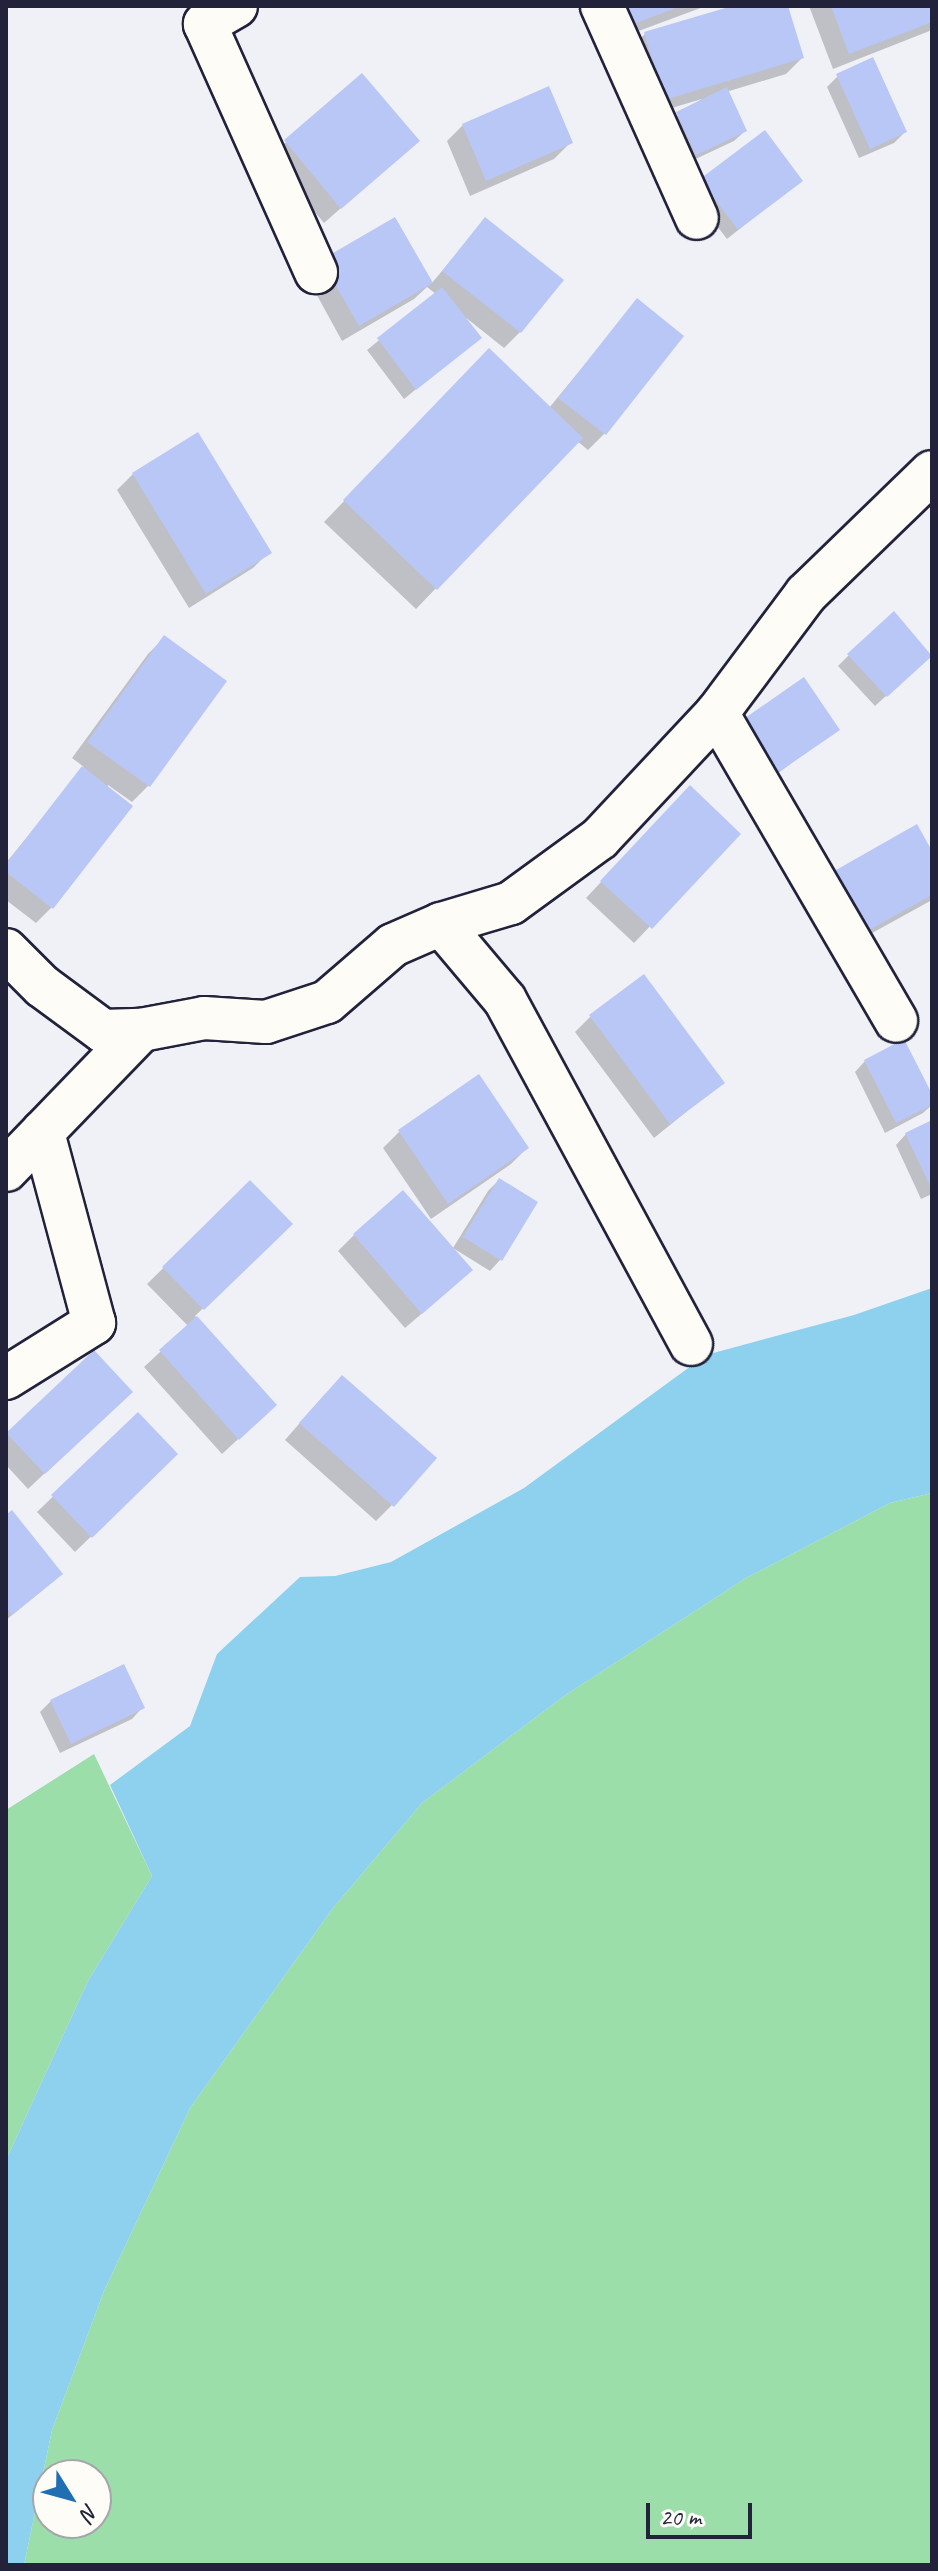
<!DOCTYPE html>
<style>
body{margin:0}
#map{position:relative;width:938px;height:2571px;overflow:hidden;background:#eff1f7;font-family:Caveat,sans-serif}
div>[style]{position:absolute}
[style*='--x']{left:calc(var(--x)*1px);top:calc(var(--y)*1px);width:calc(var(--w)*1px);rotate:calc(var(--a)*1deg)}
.green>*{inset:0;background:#9cdea9}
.water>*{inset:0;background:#8dd1ee}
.shadow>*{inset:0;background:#0003}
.building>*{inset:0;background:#b9c7f7}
.roads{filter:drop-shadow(2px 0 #22223b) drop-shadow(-2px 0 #22223b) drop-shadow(0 2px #22223b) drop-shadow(0 -2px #22223b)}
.minor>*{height:42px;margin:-21px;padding:0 21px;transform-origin:21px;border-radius:21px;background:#fdfcf7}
span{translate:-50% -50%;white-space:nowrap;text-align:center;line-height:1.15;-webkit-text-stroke:8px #fdfcf7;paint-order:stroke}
.frame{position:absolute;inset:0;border:8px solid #22223b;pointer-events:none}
.north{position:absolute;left:32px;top:2459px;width:80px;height:80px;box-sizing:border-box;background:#fdfcf7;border:2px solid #a5a5ac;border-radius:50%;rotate:127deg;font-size:22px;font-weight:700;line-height:32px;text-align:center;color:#22223b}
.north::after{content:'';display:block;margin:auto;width:28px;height:36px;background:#1f6fb2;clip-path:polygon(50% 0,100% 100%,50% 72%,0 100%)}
.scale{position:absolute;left:646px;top:2503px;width:106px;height:36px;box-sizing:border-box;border:4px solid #22223b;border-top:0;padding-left:10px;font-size:24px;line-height:28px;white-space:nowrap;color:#22223b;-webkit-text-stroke:6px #fdfcf7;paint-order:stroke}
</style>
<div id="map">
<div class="green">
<i style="clip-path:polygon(evenodd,932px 1493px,932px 2565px,24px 2565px,52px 2430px,104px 2291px,190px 2108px,333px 1908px,422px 1803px,567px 1694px,746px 1578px,890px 1503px,932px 1493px,48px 2475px,96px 2475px,96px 2523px,48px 2523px,48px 2475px)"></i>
<i style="clip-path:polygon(94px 1754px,152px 1876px,88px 1981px,6px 2160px,6px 1810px)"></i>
</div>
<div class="water">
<i style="clip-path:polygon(932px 1288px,932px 1493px,890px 1503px,746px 1578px,567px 1694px,422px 1803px,333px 1908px,190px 2108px,104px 2291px,52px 2430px,24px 2565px,6px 2565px,6px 2160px,88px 1981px,152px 1876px,110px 1785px,190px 1726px,217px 1654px,300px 1577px,335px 1576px,391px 1562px,524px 1488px,706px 1355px,854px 1315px)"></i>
</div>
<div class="shadow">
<i style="clip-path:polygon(606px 6px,706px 6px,617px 39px)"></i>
<i style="clip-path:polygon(739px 6px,786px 6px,802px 58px,786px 74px,726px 92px,745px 131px,734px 141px,685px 164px,666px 124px,702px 99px,648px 115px,629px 50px,645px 34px)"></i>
<i style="clip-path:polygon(809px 6px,932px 6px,932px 30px,833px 69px)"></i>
<i style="clip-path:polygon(362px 76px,417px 141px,324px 223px,269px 157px)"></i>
<i style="clip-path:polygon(838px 76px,905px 132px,894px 143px,859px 158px,827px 87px)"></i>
<i style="clip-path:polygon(463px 125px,570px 143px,554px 159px,470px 196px,447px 141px)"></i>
<i style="clip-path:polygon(701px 181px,800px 181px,727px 239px,691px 192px)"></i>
<i style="clip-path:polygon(485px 220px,520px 332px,504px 348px,465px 317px,479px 338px,404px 399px,367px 350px,436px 294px,427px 287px,414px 299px,342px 341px,307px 277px,431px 284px)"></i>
<i style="clip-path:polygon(637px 301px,681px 336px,604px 434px,588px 450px,577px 441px,416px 609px,324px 522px,469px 371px,549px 408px)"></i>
<i style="clip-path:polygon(133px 474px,269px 552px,253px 568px,189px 608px,117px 490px)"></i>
<i style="clip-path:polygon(164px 638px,224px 681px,148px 786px,132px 802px,108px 785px,52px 907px,36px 923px,6px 900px,6px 863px,84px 767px,72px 758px,148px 654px)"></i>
<i style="clip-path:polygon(849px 655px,920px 665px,875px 706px,838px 666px)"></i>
<i style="clip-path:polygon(837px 730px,759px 787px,725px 737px)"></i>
<i style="clip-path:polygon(674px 804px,738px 834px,634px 943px,586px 898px)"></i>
<i style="clip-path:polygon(932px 855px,932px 900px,845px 948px)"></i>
<i style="clip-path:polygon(591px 1016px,722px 1083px,654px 1138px,575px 1032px)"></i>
<i style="clip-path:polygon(865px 1061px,932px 1098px,932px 1105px,923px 1113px,885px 1133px,855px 1072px)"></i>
<i style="clip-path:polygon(932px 1122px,932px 1194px,921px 1199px,896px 1145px,906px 1134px)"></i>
<i style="clip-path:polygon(399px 1132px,527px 1148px,511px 1164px,431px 1219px,383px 1148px)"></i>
<i style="clip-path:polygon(499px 1180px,500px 1260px,490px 1271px,453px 1248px,488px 1191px)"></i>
<i style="clip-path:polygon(250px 1183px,290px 1224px,195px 1316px,275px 1405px,222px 1454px,144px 1367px,188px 1326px,147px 1284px)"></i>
<i style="clip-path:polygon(354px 1235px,454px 1286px,405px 1328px,338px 1251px)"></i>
<i style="clip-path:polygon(94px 1353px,115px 1407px,28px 1489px,6px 1465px,6px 1436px)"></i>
<i style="clip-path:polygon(326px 1393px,392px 1505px,376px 1521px,285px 1440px)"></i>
<i style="clip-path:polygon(138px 1414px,176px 1454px,75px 1552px,37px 1512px)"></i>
<i style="clip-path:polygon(6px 1518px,49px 1585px,6px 1620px)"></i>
<i style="clip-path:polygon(51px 1701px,142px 1708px,132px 1719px,60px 1753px,40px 1712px)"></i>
</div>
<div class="building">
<i style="clip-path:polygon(627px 6px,681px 6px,633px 24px)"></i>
<i style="clip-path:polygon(732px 6px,788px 6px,804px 58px,664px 100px,644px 32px)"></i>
<i style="clip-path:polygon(831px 6px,932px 6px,932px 22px,849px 54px)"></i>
<i style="clip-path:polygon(873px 57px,907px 132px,870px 149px,836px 74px)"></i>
<i style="clip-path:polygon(362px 73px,420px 141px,341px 209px,284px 140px)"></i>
<i style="clip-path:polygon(549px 86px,573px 143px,486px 181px,462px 124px)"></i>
<i style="clip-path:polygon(727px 87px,747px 131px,696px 155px,676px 112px)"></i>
<i style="clip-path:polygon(765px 130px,803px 181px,738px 230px,700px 179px)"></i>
<i style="clip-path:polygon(395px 217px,433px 283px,359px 326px,321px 260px)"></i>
<i style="clip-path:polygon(485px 217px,564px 280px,521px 333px,442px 271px)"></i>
<i style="clip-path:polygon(442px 287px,482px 338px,416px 390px,377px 338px)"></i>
<i style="clip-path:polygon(637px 298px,684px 336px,606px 435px,558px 398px)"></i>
<i style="clip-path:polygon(489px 348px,583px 438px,437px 590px,343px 500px)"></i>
<i style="clip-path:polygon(198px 432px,272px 553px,206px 594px,132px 473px)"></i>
<i style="clip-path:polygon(894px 611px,932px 656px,887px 697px,847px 654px)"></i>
<i style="clip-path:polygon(164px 635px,227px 681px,150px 787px,87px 742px)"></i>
<i style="clip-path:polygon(804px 677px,840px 730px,770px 778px,735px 725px)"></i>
<i style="clip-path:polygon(82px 766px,133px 806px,53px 909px,6px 872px,6px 864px)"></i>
<i style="clip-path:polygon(690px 785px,741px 834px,652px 929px,600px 881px)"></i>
<i style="clip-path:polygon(917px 824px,932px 851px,932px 895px,862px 934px,829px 874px)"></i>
<i style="clip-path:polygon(644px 974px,725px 1083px,670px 1124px,589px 1015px)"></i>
<i style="clip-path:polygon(904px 1039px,932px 1094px,932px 1105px,896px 1123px,864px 1060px)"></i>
<i style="clip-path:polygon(479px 1074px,529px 1148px,448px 1204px,398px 1130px)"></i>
<i style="clip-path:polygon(932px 1120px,932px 1190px,905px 1133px)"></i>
<i style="clip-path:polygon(499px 1178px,538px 1202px,502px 1261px,463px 1237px)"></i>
<i style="clip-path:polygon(250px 1180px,293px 1224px,204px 1310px,162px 1267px)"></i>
<i style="clip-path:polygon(403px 1190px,473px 1270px,422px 1314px,353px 1234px)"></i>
<i style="clip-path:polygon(197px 1316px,277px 1405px,239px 1440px,159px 1350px)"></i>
<i style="clip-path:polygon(94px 1350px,133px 1392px,45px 1474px,6px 1433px)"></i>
<i style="clip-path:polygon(342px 1375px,437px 1458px,394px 1507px,299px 1423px)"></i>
<i style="clip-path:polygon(138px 1412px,178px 1454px,92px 1538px,51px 1495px)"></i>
<i style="clip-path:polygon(12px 1510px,63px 1574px,12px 1615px,6px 1608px,6px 1515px)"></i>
<i style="clip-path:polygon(124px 1664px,145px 1708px,71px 1744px,50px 1700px)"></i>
</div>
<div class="roads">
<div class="minor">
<i style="--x:236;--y:6;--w:36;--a:150"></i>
<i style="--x:205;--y:24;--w:272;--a:65.9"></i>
<i style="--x:602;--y:6;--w:232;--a:65.9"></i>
<i style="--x:717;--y:713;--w:356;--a:59.8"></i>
<i style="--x:441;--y:924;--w:99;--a:49.9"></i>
<i style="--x:505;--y:1000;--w:391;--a:61.6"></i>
<i style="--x:6;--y:950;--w:51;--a:45"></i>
<i style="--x:42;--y:986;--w:76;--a:36.4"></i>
<i style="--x:103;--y:1031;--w:38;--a:-2"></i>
<i style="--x:141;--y:1030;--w:64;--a:-10.8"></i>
<i style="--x:204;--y:1018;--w:62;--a:3.7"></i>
<i style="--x:266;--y:1022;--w:64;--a:-18.2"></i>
<i style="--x:327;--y:1002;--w:87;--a:-40.8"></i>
<i style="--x:393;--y:945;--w:52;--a:-23.6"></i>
<i style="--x:441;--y:924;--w:73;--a:-16.7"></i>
<i style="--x:511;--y:903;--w:110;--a:-36.1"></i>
<i style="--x:600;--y:838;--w:171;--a:-46.9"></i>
<i style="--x:717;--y:713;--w:149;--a:-53.2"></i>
<i style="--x:806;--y:594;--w:175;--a:-44.1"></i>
<i style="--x:6;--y:1170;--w:194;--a:-46"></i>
<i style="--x:6;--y:1378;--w:104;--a:-32"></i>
<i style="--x:94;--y:1323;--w:198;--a:-105"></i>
</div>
</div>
<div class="frame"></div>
<div class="north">N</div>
<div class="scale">20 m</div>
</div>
